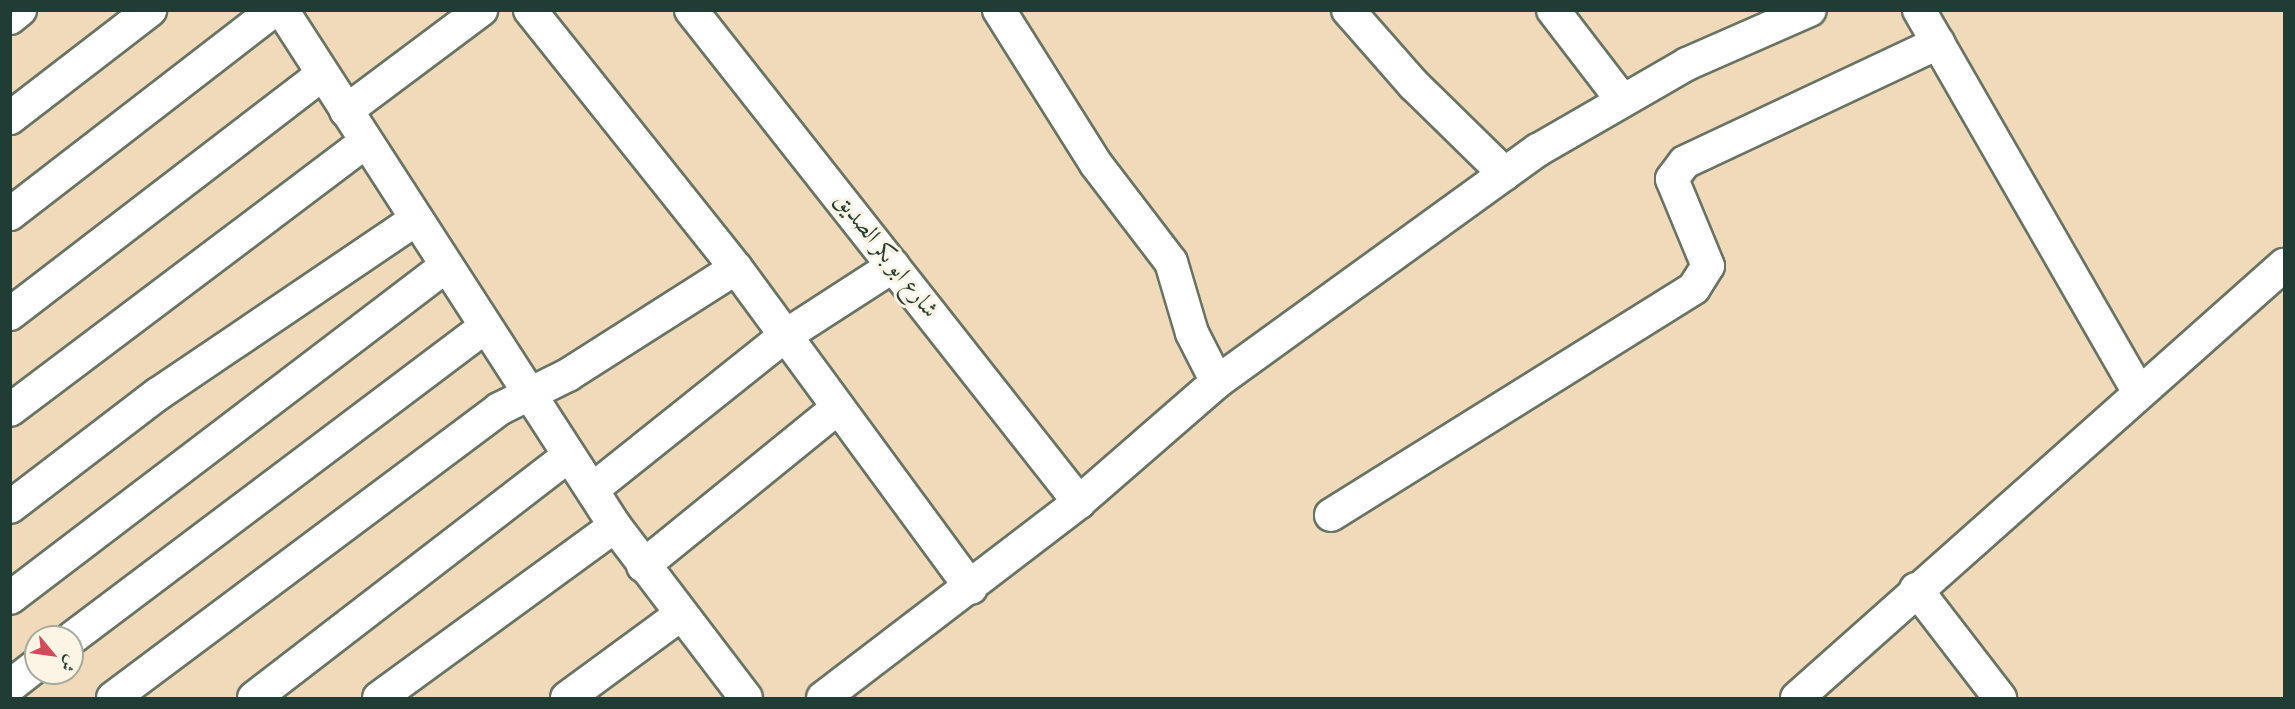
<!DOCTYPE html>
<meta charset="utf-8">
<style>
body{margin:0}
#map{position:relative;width:2295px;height:709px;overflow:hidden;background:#f1daba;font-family:Vollkorn,Amiri,serif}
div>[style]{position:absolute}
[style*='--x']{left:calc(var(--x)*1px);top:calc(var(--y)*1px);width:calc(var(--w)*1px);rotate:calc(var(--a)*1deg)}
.roads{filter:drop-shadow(2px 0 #687463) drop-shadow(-2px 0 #687463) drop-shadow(0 2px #687463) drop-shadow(0 -2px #687463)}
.minor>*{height:32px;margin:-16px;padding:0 16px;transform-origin:16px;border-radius:16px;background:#fff}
span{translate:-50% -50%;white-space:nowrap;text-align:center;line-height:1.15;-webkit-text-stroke:6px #fcf5e5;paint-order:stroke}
.street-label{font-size:24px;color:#1f3d34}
.frame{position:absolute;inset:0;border:12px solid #1f3d34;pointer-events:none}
.north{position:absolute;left:24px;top:625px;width:60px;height:60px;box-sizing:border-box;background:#fcf5e5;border:2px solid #a4ab9e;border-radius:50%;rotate:119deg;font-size:16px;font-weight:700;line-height:24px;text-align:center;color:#1f3d34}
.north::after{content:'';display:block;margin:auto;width:21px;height:27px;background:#d1495b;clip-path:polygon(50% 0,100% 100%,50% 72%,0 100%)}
</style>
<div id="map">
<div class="roads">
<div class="minor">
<i style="--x:282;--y:10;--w:614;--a:57.16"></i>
<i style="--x:615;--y:526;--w:216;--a:52.7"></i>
<i style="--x:530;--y:10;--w:330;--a:51.4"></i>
<i style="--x:736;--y:268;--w:397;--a:53.7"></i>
<i style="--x:691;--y:10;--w:627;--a:51.74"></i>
<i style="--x:999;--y:10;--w:182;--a:57.8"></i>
<i style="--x:1096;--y:164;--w:123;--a:52.6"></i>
<i style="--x:1171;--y:262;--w:74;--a:73.5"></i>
<i style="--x:1192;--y:333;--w:55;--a:63"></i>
<i style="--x:1348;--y:10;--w:100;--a:48.7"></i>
<i style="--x:1414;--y:85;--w:127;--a:44.4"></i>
<i style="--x:1553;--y:10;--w:113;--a:52.5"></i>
<i style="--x:1919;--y:10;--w:442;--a:60.1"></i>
<i style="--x:10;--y:18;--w:13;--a:-39"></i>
<i style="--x:346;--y:111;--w:169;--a:-36.8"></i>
<i style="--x:10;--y:118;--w:177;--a:-37.6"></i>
<i style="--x:10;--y:214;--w:334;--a:-37.7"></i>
<i style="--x:10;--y:314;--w:394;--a:-37.5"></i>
<i style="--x:10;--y:410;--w:446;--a:-37"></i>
<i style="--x:593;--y:489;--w:246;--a:-38.6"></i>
<i style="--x:785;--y:336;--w:129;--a:-32.9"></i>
<i style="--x:10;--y:507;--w:186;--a:-37.4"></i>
<i style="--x:158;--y:394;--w:310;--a:-34.1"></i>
<i style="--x:1331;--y:515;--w:428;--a:-32"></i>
<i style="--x:1694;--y:288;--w:26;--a:-58"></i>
<i style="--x:1708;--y:266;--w:94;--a:-112.5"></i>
<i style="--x:1672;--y:179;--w:21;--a:-53"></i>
<i style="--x:1685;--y:162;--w:280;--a:-25.2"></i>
<i style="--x:643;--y:566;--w:247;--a:-39.1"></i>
<i style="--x:1916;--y:589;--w:138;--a:52.4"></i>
<i style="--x:10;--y:598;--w:548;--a:-37.29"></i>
<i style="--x:72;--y:638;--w:517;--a:-36.98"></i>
<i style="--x:10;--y:686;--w:33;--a:-38"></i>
<i style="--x:113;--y:698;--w:482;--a:-36.8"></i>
<i style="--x:499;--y:409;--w:77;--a:-26.2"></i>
<i style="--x:568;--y:375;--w:199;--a:-32.5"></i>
<i style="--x:254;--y:698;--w:396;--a:-37.6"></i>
<i style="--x:379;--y:698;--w:292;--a:-36.1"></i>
<i style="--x:567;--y:698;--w:140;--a:-36.3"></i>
<i style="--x:823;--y:698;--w:322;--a:-37.4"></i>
<i style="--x:1079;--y:502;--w:183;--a:-41"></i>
<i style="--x:1217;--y:382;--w:396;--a:-35.9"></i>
<i style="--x:1538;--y:150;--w:172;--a:-30"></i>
<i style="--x:1687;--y:64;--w:134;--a:-23.7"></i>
<i style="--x:1797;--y:698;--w:652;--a:-41.64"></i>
</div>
</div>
<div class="street-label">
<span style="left:885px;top:256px;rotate:52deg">شارع ابو بكر الصديق</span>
</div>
<div class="frame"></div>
<div class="north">ش</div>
</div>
